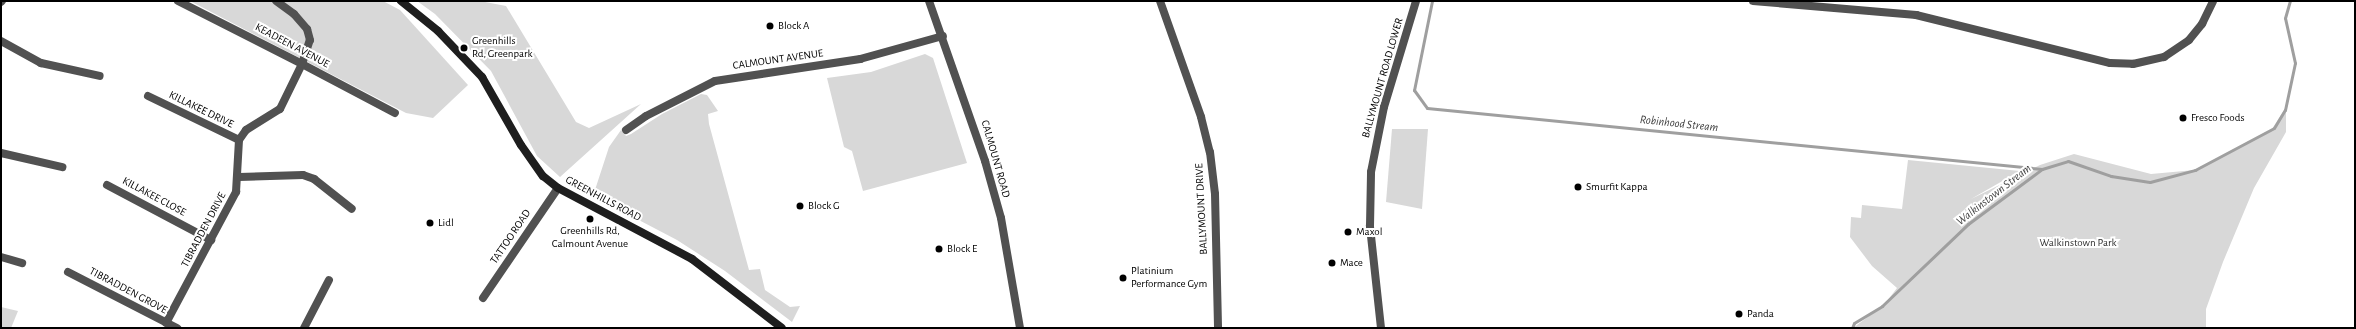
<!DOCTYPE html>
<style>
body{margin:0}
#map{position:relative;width:2356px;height:329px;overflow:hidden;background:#fff;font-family:"Alegreya Sans",sans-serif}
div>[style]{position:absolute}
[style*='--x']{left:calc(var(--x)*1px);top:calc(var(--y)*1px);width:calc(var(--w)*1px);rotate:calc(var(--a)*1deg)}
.green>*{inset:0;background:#d8d8d8}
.stream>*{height:3px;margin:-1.5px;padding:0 1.5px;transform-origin:1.5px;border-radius:1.5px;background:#9f9f9f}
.minor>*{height:8px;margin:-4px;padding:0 4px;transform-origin:4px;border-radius:4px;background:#515151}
.tertiary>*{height:8px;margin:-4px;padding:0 4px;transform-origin:4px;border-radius:4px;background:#515151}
.secondary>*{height:8px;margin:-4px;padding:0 4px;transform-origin:4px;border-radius:4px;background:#1e1e1e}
.dots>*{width:11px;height:11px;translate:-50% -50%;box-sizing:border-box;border:2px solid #fff;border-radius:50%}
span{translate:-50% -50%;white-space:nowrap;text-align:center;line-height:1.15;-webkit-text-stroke:4px #fff;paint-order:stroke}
.poi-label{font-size:11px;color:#000}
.left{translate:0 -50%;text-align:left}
.street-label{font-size:11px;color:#000}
.park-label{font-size:11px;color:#2f2f2f}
.water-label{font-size:12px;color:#404040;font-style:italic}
.frame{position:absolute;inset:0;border:2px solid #000;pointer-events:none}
</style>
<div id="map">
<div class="green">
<i style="clip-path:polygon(190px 1px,383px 1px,400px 10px,468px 85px,433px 118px,406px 113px)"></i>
<i style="clip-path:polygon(417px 1px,480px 1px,506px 6px,576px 122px,589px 128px,641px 104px,560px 177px,537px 156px,491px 71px,435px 14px)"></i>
<i style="clip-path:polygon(925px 54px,933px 58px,967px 163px,863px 191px,852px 151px,844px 147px,827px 78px,871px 72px)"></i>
<i style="clip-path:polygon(701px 94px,707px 95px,718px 111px,708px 114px,709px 124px,749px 270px,760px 269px,765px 290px,790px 307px,800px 306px,792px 322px,725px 271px,677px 240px,593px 196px,609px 147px,621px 130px,626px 136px,631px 134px,662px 114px)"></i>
<i style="clip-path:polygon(2286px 107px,2286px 132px,2254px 188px,2223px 262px,2206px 309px,2206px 328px,1853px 328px,1884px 305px,1897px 288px,1872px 266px,1850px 237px,1851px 217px,1861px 218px,1862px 205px,1902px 209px,1908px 160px,2020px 171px,1971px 199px,2040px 165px,2074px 154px,2151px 174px,2195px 170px,2272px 129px)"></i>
<i style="clip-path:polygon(1392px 129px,1428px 129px,1422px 209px,1386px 202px)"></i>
<i style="clip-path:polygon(1px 307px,18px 311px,11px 328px,1px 328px)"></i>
</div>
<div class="stream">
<i style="--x:1432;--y:1;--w:91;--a:101.4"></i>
<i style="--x:1414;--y:90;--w:22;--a:54"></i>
<i style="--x:1427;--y:108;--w:618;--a:5.66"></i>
<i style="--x:1852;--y:328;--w:5;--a:-68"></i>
<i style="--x:1854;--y:323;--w:33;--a:-31"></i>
<i style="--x:1882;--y:306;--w:119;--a:-43.6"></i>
<i style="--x:1968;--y:224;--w:92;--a:-36.6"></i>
<i style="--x:2042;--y:169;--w:27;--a:-17"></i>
<i style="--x:2068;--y:161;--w:46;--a:19.2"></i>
<i style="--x:2111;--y:176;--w:39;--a:9"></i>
<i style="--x:2150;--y:182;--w:47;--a:-14.9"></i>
<i style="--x:2195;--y:170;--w:89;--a:-28"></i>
<i style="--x:2274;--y:128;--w:21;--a:-59"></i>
<i style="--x:2285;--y:110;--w:48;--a:-78"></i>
<i style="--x:2295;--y:63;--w:46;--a:-102.5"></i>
<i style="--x:2285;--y:18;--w:18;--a:-74"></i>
</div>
<div class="minor">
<i style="--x:929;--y:1;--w:170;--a:70.7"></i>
<i style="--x:985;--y:161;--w:59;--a:74.3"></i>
<i style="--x:1001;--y:218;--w:112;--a:80.2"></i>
<i style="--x:1160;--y:1;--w:123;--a:70.5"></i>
<i style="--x:1201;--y:117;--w:36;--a:76"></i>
<i style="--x:1210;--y:152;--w:42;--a:83.2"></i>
<i style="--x:1215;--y:194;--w:134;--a:88.7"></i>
<i style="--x:1753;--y:1;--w:164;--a:4.9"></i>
<i style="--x:1916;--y:15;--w:200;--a:13.9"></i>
<i style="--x:2110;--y:63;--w:23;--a:2"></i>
<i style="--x:2133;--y:64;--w:32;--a:-13"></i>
<i style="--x:2164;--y:57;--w:30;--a:-34"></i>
<i style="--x:2189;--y:40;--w:21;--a:-51"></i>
<i style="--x:2202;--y:24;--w:25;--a:-64"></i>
<i style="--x:1;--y:41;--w:46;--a:28.8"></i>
<i style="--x:41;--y:63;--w:60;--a:12.4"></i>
<i style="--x:148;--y:96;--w:101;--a:25.8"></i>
<i style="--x:626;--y:130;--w:24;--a:-35"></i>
<i style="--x:646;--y:116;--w:77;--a:-26.9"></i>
<i style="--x:715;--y:81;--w:147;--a:-8.6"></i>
<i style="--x:860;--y:59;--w:86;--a:-15.5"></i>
<i style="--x:239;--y:140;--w:12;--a:-55"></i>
<i style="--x:246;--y:130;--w:40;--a:-32"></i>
<i style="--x:280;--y:109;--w:50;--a:-63.9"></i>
<i style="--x:302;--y:64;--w:105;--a:27.8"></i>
<i style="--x:1;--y:153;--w:63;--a:12.9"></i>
<i style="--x:239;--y:177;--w:64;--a:-1.8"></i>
<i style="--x:303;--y:175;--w:12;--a:20"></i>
<i style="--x:314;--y:179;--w:48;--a:38.3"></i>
<i style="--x:107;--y:185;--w:118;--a:27.9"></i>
<i style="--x:1;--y:257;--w:22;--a:16"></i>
<i style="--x:68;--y:272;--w:123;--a:27.2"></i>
<i style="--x:483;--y:298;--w:133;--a:-55.7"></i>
<i style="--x:166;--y:323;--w:149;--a:-61.9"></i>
<i style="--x:236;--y:192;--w:52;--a:-86.7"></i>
<i style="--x:304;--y:328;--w:54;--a:-62.5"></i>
</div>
<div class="tertiary">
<i style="--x:178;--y:1;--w:139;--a:26.9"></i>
<i style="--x:302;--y:64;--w:25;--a:-72"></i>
<i style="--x:310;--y:40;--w:11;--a:-105"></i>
<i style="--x:307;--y:29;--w:20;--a:-131"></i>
<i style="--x:294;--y:14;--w:22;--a:-144"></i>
<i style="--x:1;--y:2;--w:1;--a:-45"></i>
<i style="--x:1381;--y:328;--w:103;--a:-96.2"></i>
<i style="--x:1370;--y:226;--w:54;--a:-88.9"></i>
<i style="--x:1371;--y:172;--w:66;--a:-78.7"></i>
<i style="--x:1384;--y:107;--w:111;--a:-73.2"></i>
</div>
<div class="secondary">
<i style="--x:401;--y:1;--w:48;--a:39"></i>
<i style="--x:438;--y:31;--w:64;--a:46.3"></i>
<i style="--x:482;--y:77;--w:78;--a:60.2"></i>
<i style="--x:521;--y:145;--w:38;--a:55"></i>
<i style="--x:543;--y:176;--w:19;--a:39"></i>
<i style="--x:558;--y:188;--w:152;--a:27.9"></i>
<i style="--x:692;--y:259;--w:113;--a:37.5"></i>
</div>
<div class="dots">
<i style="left:770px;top:26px;background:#000"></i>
<i style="left:464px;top:48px;background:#000"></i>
<i style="left:2183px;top:118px;background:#000"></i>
<i style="left:1578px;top:187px;background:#000"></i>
<i style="left:800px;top:206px;background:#000"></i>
<i style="left:590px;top:219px;background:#000"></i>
<i style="left:430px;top:223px;background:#000"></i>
<i style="left:1348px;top:232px;background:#000"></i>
<i style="left:939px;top:249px;background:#000"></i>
<i style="left:1332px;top:263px;background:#000"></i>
<i style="left:1123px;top:278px;background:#000"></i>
<i style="left:1739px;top:314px;background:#000"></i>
</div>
<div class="poi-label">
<span class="left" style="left:778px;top:26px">Block A</span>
<span class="left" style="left:472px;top:48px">Greenhills<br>Rd, Greenpark</span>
<span class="left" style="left:2191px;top:118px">Fresco Foods</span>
<span class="left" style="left:1586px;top:187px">Smurfit Kappa</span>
<span class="left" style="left:808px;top:206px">Block G</span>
<span class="left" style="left:438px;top:223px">Lidl</span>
<span style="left:590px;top:238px">Greenhills Rd,<br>Calmount Avenue</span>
<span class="left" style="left:1356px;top:232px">Maxol</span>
<span class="left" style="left:947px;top:249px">Block E</span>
<span class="left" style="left:1340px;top:263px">Mace</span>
<span class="left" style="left:1131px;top:278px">Platinium<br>Performance Gym</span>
<span class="left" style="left:1747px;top:314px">Panda</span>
</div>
<div class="street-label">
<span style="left:292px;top:46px;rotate:28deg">KEADEEN AVENUE</span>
<span style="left:778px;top:60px;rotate:-8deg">CALMOUNT AVENUE</span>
<span style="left:1383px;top:78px;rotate:-74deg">BALLYMOUNT ROAD LOWER</span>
<span style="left:201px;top:110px;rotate:26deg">KILLAKEE DRIVE</span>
<span style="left:995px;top:159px;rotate:74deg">CALMOUNT ROAD</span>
<span style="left:154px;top:197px;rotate:28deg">KILLAKEE CLOSE</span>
<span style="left:603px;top:199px;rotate:28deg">GREENHILLS ROAD</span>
<span style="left:1202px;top:209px;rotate:-93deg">BALLYMOUNT DRIVE</span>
<span style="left:204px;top:230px;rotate:-62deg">TIBRADDEN DRIVE</span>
<span style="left:511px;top:237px;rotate:-56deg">TATTOO ROAD</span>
<span style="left:128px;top:291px;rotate:28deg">TIBRADDEN GROVE</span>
</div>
<div class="park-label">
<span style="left:2078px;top:243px">Walkinstown Park</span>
</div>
<div class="water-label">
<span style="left:1679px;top:124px;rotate:6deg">Robinhood Stream</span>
<span style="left:1994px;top:195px;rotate:-38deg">Walkinstown Stream</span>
</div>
<div class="frame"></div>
</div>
